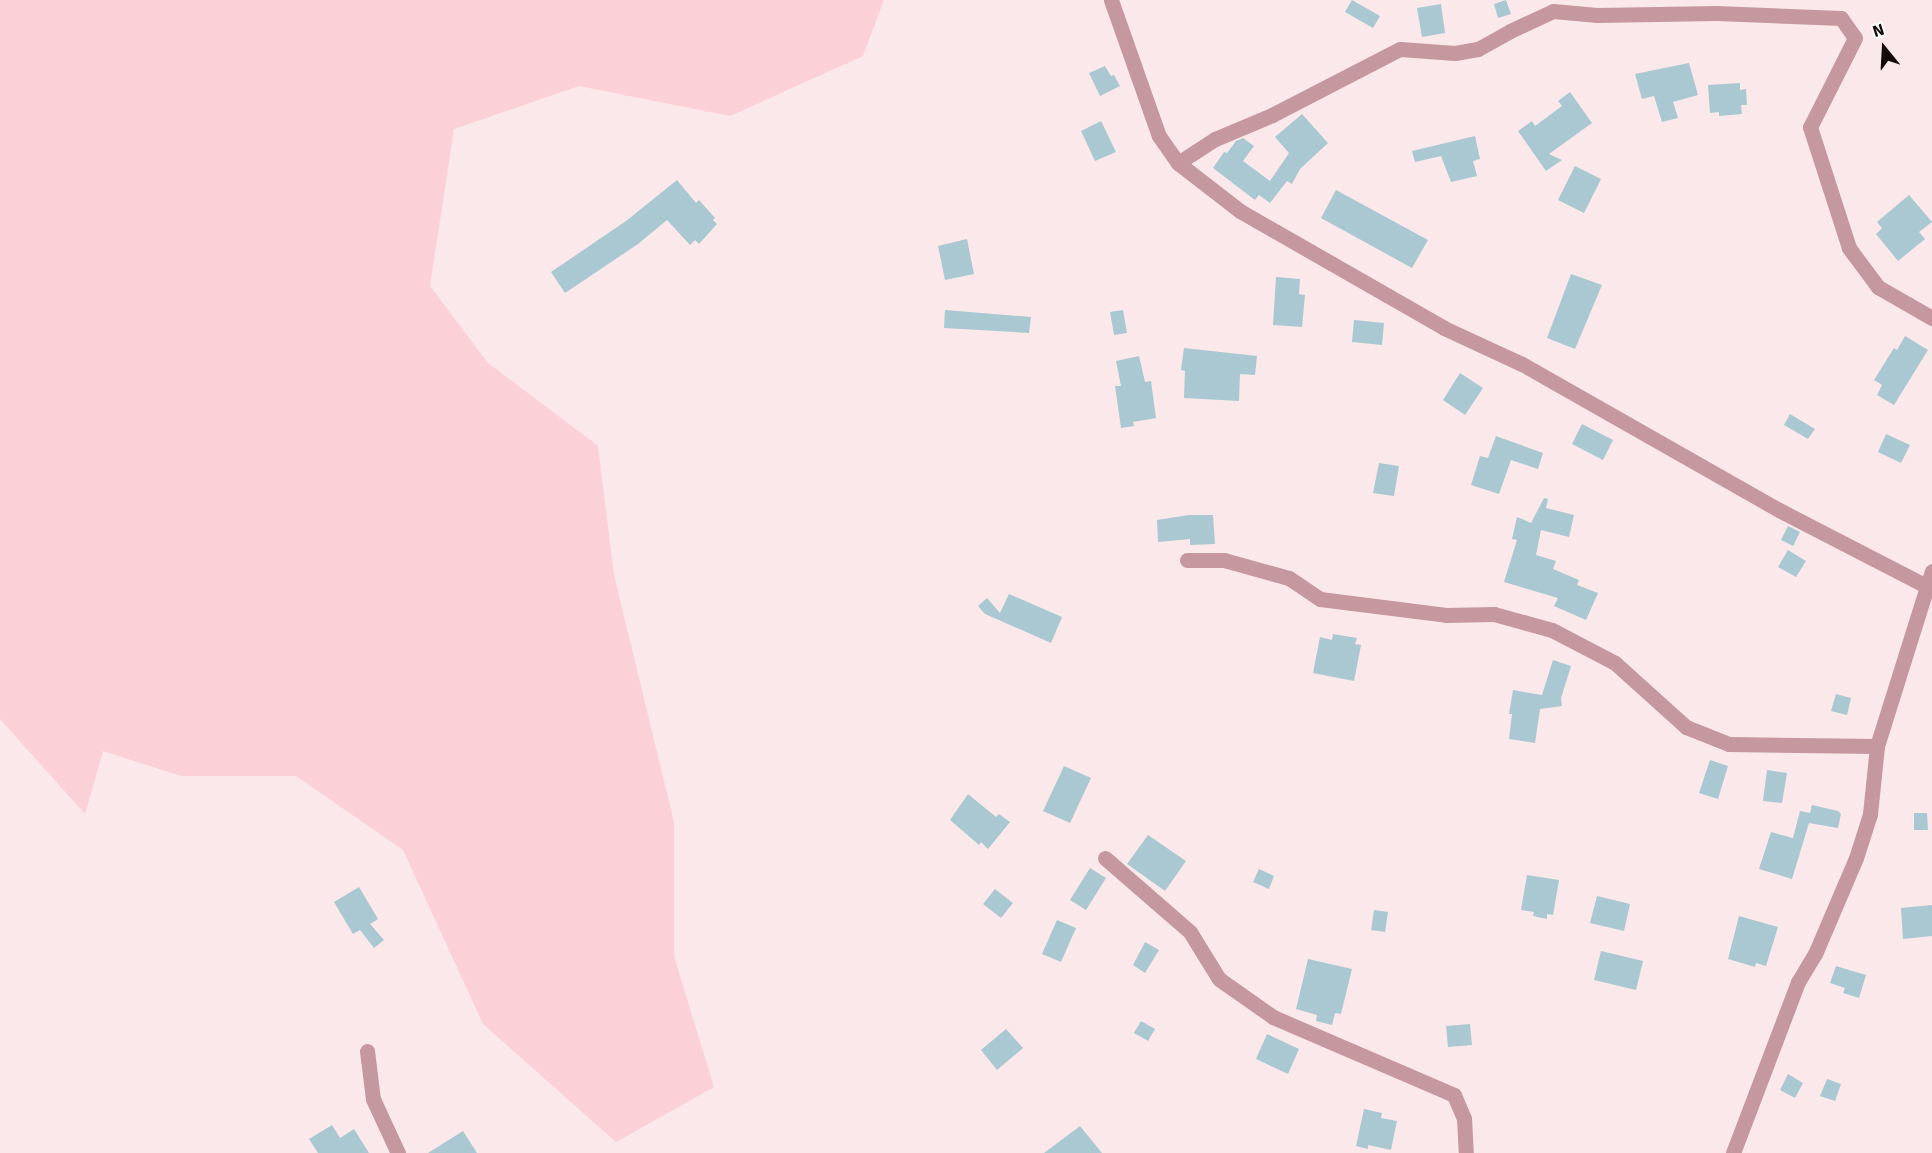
<!DOCTYPE html>
<style>
body{margin:0}
#map{position:relative;width:1932px;height:1153px;overflow:hidden;background:#fbe8ea;font-family:Signika,sans-serif}
div>[style]{position:absolute}
[style*='--x']{left:calc(var(--x)*1px);top:calc(var(--y)*1px);width:calc(var(--w)*1px);rotate:calc(var(--a)*1deg)}
.green>*{inset:0;background:#fbd1d7}
.building>*{inset:0;background:#a9c8d1}
.minor>*{height:15px;margin:-7.5px;padding:0 7.5px;transform-origin:7.5px;border-radius:7.5px;background:#c5989f}
span{translate:-50% -50%;white-space:nowrap;text-align:center;line-height:1.15;-webkit-text-stroke:6px #fbfbfb;paint-order:stroke}
.north{position:absolute;left:1854px;top:18px;width:60px;height:60px;-webkit-text-stroke:4px #fbfbfb;paint-order:stroke;rotate:342deg;font-size:16px;font-weight:700;line-height:24px;text-align:center;color:#140a0c}
.north::after{content:'';display:block;margin:auto;width:21px;height:27px;background:#140a0c;clip-path:polygon(50% 0,100% 100%,50% 72%,0 100%)}
</style>
<div id="map">
<div class="green">
<i style="clip-path:polygon(0 0,884px 0,863px 56px,730px 116px,579px 86px,454px 129px,430px 286px,487px 362px,598px 446px,614px 575px,674px 822px,674px 956px,714px 1087px,616px 1142px,483px 1024px,403px 850px,296px 776px,181px 776px,103px 751px,85px 814px,0 719px)"></i>
</div>
<div class="building">
<i style="clip-path:polygon(1352px 0,1380px 16px,1373px 28px,1345px 12px)"></i>
<i style="clip-path:polygon(1506px 0,1511px 14px,1498px 18px,1494px 4px)"></i>
<i style="clip-path:polygon(1441px 4px,1445px 33px,1422px 37px,1417px 8px)"></i>
<i style="clip-path:polygon(1689px 63px,1698px 95px,1673px 102px,1678px 118px,1662px 122px,1654px 96px,1642px 99px,1635px 74px)"></i>
<i style="clip-path:polygon(1105px 66px,1111px 76px,1114px 75px,1120px 86px,1100px 96px,1089px 73px)"></i>
<i style="clip-path:polygon(1740px 83px,1740px 90px,1746px 89px,1747px 105px,1741px 105px,1742px 114px,1719px 116px,1719px 112px,1710px 113px,1708px 85px)"></i>
<i style="clip-path:polygon(1570px 92px,1592px 123px,1549px 154px,1562px 160px,1546px 171px,1518px 131px,1532px 121px,1535px 126px,1562px 106px,1558px 101px)"></i>
<i style="clip-path:polygon(1302px 114px,1328px 143px,1300px 169px,1292px 184px,1287px 181px,1270px 203px,1259px 195px,1255px 200px,1213px 168px,1224px 152px,1227px 153px,1236px 141px,1243px 138px,1254px 146px,1243px 161px,1270px 181px,1289px 153px,1275px 137px)"></i>
<i style="clip-path:polygon(1101px 121px,1116px 152px,1095px 161px,1081px 131px)"></i>
<i style="clip-path:polygon(1475px 136px,1480px 159px,1473px 161px,1477px 176px,1451px 182px,1441px 156px,1415px 162px,1412px 151px)"></i>
<i style="clip-path:polygon(1575px 166px,1601px 179px,1584px 213px,1558px 200px)"></i>
<i style="clip-path:polygon(677px 180px,696px 203px,699px 200px,715px 218px,713px 220px,717px 224px,699px 244px,695px 240px,690px 245px,667px 220px,638px 244px,565px 293px,551px 272px,626px 221px)"></i>
<i style="clip-path:polygon(1336px 190px,1428px 240px,1412px 268px,1321px 218px)"></i>
<i style="clip-path:polygon(1909px 195px,1932px 222px,1919px 232px,1925px 239px,1898px 261px,1876px 234px,1882px 228px,1877px 222px)"></i>
<i style="clip-path:polygon(967px 239px,974px 274px,945px 280px,938px 246px)"></i>
<i style="clip-path:polygon(1571px 274px,1602px 285px,1575px 349px,1547px 338px)"></i>
<i style="clip-path:polygon(1276px 277px,1300px 279px,1299px 294px,1305px 295px,1302px 327px,1273px 325px)"></i>
<i style="clip-path:polygon(945px 310px,1031px 317px,1029px 333px,944px 328px)"></i>
<i style="clip-path:polygon(1123px 310px,1127px 333px,1114px 335px,1110px 312px)"></i>
<i style="clip-path:polygon(1354px 320px,1384px 323px,1382px 345px,1352px 342px)"></i>
<i style="clip-path:polygon(1905px 336px,1928px 350px,1894px 405px,1877px 395px,1882px 385px,1874px 380px,1894px 348px,1897px 350px)"></i>
<i style="clip-path:polygon(1184px 348px,1257px 356px,1255px 375px,1240px 374px,1239px 401px,1184px 398px,1185px 371px,1181px 370px)"></i>
<i style="clip-path:polygon(1139px 356px,1145px 382px,1151px 381px,1156px 418px,1133px 422px,1134px 426px,1121px 428px,1115px 386px,1121px 386px,1116px 361px)"></i>
<i style="clip-path:polygon(1460px 373px,1483px 388px,1465px 415px,1443px 400px)"></i>
<i style="clip-path:polygon(1790px 414px,1815px 429px,1808px 439px,1784px 425px)"></i>
<i style="clip-path:polygon(1582px 424px,1613px 440px,1603px 460px,1572px 444px)"></i>
<i style="clip-path:polygon(1886px 434px,1910px 445px,1901px 463px,1878px 452px)"></i>
<i style="clip-path:polygon(1496px 436px,1543px 453px,1538px 469px,1511px 460px,1499px 494px,1471px 485px,1480px 456px,1488px 458px)"></i>
<i style="clip-path:polygon(1379px 463px,1399px 466px,1394px 496px,1373px 493px)"></i>
<i style="clip-path:polygon(1544px 498px,1548px 499px,1546px 508px,1574px 515px,1569px 537px,1541px 530px,1536px 555px,1556px 561px,1553px 569px,1579px 580px,1577px 585px,1598px 593px,1586px 620px,1554px 606px,1558px 598px,1504px 582px,1517px 540px,1512px 539px,1517px 517px,1531px 523px)"></i>
<i style="clip-path:polygon(1189px 515px,1213px 515px,1215px 544px,1190px 545px,1190px 539px,1158px 542px,1157px 520px)"></i>
<i style="clip-path:polygon(1788px 526px,1800px 532px,1793px 546px,1781px 540px)"></i>
<i style="clip-path:polygon(1788px 550px,1806px 561px,1796px 577px,1778px 567px)"></i>
<i style="clip-path:polygon(1009px 594px,1062px 617px,1051px 643px,985px 614px,978px 606px,987px 598px,1000px 613px)"></i>
<i style="clip-path:polygon(1333px 634px,1357px 638px,1355px 644px,1361px 645px,1354px 681px,1313px 673px,1320px 637px,1332px 640px)"></i>
<i style="clip-path:polygon(1553px 660px,1571px 666px,1561px 698px,1562px 706px,1540px 709px,1535px 743px,1509px 739px,1512px 714px,1509px 714px,1513px 690px,1542px 695px)"></i>
<i style="clip-path:polygon(1836px 694px,1851px 698px,1847px 715px,1831px 711px)"></i>
<i style="clip-path:polygon(1710px 760px,1728px 766px,1718px 799px,1699px 793px)"></i>
<i style="clip-path:polygon(1064px 766px,1091px 778px,1070px 823px,1043px 811px)"></i>
<i style="clip-path:polygon(1767px 770px,1787px 773px,1782px 803px,1763px 801px)"></i>
<i style="clip-path:polygon(968px 794px,996px 817px,999px 814px,1010px 822px,988px 849px,981px 842px,979px 845px,950px 820px)"></i>
<i style="clip-path:polygon(1812px 805px,1838px 811px,1841px 814px,1838px 828px,1809px 823px,1792px 879px,1759px 869px,1771px 832px,1793px 838px,1800px 811px,1810px 813px)"></i>
<i style="clip-path:polygon(1914px 813px,1927px 813px,1928px 830px,1914px 830px)"></i>
<i style="clip-path:polygon(1148px 835px,1186px 861px,1165px 891px,1127px 864px)"></i>
<i style="clip-path:polygon(1090px 868px,1106px 878px,1086px 910px,1070px 900px)"></i>
<i style="clip-path:polygon(1259px 869px,1274px 876px,1269px 889px,1253px 882px)"></i>
<i style="clip-path:polygon(1527px 875px,1559px 880px,1553px 915px,1547px 914px,1547px 919px,1533px 916px,1534px 912px,1521px 910px)"></i>
<i style="clip-path:polygon(359px 887px,378px 919px,370px 924px,384px 940px,374px 948px,360px 930px,353px 934px,334px 902px)"></i>
<i style="clip-path:polygon(995px 889px,1013px 903px,1001px 918px,983px 904px)"></i>
<i style="clip-path:polygon(1597px 896px,1630px 904px,1624px 931px,1590px 923px)"></i>
<i style="clip-path:polygon(1932px 905px,1932px 936px,1903px 939px,1901px 908px)"></i>
<i style="clip-path:polygon(1374px 910px,1388px 912px,1385px 932px,1371px 930px)"></i>
<i style="clip-path:polygon(1739px 916px,1778px 927px,1766px 966px,1756px 963px,1755px 967px,1728px 959px)"></i>
<i style="clip-path:polygon(1057px 920px,1076px 928px,1061px 962px,1042px 954px)"></i>
<i style="clip-path:polygon(1145px 942px,1159px 950px,1145px 973px,1133px 965px)"></i>
<i style="clip-path:polygon(1601px 951px,1643px 961px,1636px 990px,1594px 980px)"></i>
<i style="clip-path:polygon(1308px 959px,1352px 969px,1341px 1014px,1335px 1013px,1332px 1025px,1316px 1021px,1317px 1015px,1296px 1009px)"></i>
<i style="clip-path:polygon(1836px 966px,1866px 975px,1859px 998px,1843px 993px,1845px 988px,1830px 983px)"></i>
<i style="clip-path:polygon(1141px 1021px,1155px 1029px,1148px 1041px,1134px 1033px)"></i>
<i style="clip-path:polygon(1470px 1024px,1472px 1045px,1448px 1047px,1446px 1026px)"></i>
<i style="clip-path:polygon(1006px 1029px,1023px 1048px,997px 1070px,981px 1050px)"></i>
<i style="clip-path:polygon(1267px 1034px,1299px 1049px,1288px 1074px,1256px 1059px)"></i>
<i style="clip-path:polygon(1788px 1074px,1803px 1083px,1795px 1098px,1780px 1090px)"></i>
<i style="clip-path:polygon(1827px 1079px,1841px 1084px,1835px 1101px,1820px 1096px)"></i>
<i style="clip-path:polygon(1364px 1109px,1382px 1113px,1381px 1118px,1397px 1121px,1391px 1150px,1368px 1145px,1368px 1149px,1356px 1146px)"></i>
<i style="clip-path:polygon(332px 1125px,340px 1138px,354px 1129px,369px 1153px,318px 1153px,309px 1139px)"></i>
<i style="clip-path:polygon(1080px 1126px,1102px 1153px,1044px 1153px)"></i>
<i style="clip-path:polygon(463px 1131px,477px 1153px,428px 1153px)"></i>
</div>
<div class="minor">
<i style="--x:1111;--y:0;--w:144;--a:70.6"></i>
<i style="--x:1159;--y:136;--w:33;--a:55"></i>
<i style="--x:1178;--y:163;--w:78;--a:37.7"></i>
<i style="--x:1240;--y:211;--w:235;--a:29.8"></i>
<i style="--x:1444;--y:328;--w:86;--a:24.8"></i>
<i style="--x:1522;--y:364;--w:296;--a:29.6"></i>
<i style="--x:1779;--y:510;--w:168;--a:27.3"></i>
<i style="--x:1178;--y:163;--w:44;--a:-33"></i>
<i style="--x:1215;--y:139;--w:62;--a:-22.8"></i>
<i style="--x:1272;--y:115;--w:144;--a:-27.3"></i>
<i style="--x:1400;--y:49;--w:55;--a:4.2"></i>
<i style="--x:1455;--y:53;--w:23;--a:-10"></i>
<i style="--x:1478;--y:49;--w:37;--a:-29"></i>
<i style="--x:1510;--y:31;--w:47;--a:-24.9"></i>
<i style="--x:1553;--y:11;--w:44;--a:5.2"></i>
<i style="--x:1597;--y:15;--w:119;--a:-1"></i>
<i style="--x:1716;--y:13;--w:125;--a:2.3"></i>
<i style="--x:1841;--y:18;--w:24;--a:55"></i>
<i style="--x:1855;--y:38;--w:100;--a:116.8"></i>
<i style="--x:1810;--y:127;--w:127;--a:72.1"></i>
<i style="--x:1849;--y:248;--w:49;--a:53.4"></i>
<i style="--x:1878;--y:287;--w:62;--a:29.9"></i>
<i style="--x:1187;--y:560;--w:37;--a:0"></i>
<i style="--x:1224;--y:560;--w:67;--a:15.5"></i>
<i style="--x:1289;--y:578;--w:37;--a:34"></i>
<i style="--x:1320;--y:599;--w:127;--a:7.2"></i>
<i style="--x:1446;--y:615;--w:48;--a:-1.2"></i>
<i style="--x:1494;--y:614;--w:60;--a:15.4"></i>
<i style="--x:1552;--y:630;--w:71;--a:27.6"></i>
<i style="--x:1615;--y:663;--w:96;--a:42"></i>
<i style="--x:1686;--y:727;--w:46;--a:21.6"></i>
<i style="--x:1729;--y:744;--w:148;--a:0.8"></i>
<i style="--x:1105;--y:858;--w:113;--a:41"></i>
<i style="--x:1190;--y:932;--w:55;--a:58.3"></i>
<i style="--x:1219;--y:979;--w:66;--a:35.1"></i>
<i style="--x:1273;--y:1017;--w:197;--a:23.3"></i>
<i style="--x:1454;--y:1095;--w:25;--a:67"></i>
<i style="--x:1464;--y:1118;--w:35;--a:87"></i>
<i style="--x:367;--y:1051;--w:48;--a:82.9"></i>
<i style="--x:373;--y:1099;--w:60;--a:65.2"></i>
<i style="--x:1733;--y:1153;--w:183;--a:-69.2"></i>
<i style="--x:1798;--y:982;--w:33;--a:-59"></i>
<i style="--x:1815;--y:954;--w:104;--a:-66.9"></i>
<i style="--x:1856;--y:858;--w:46;--a:-72.3"></i>
<i style="--x:1870;--y:814;--w:68;--a:-84.1"></i>
<i style="--x:1877;--y:746;--w:183;--a:-72.6"></i>
</div>
<div class="north">N</div>
</div>
